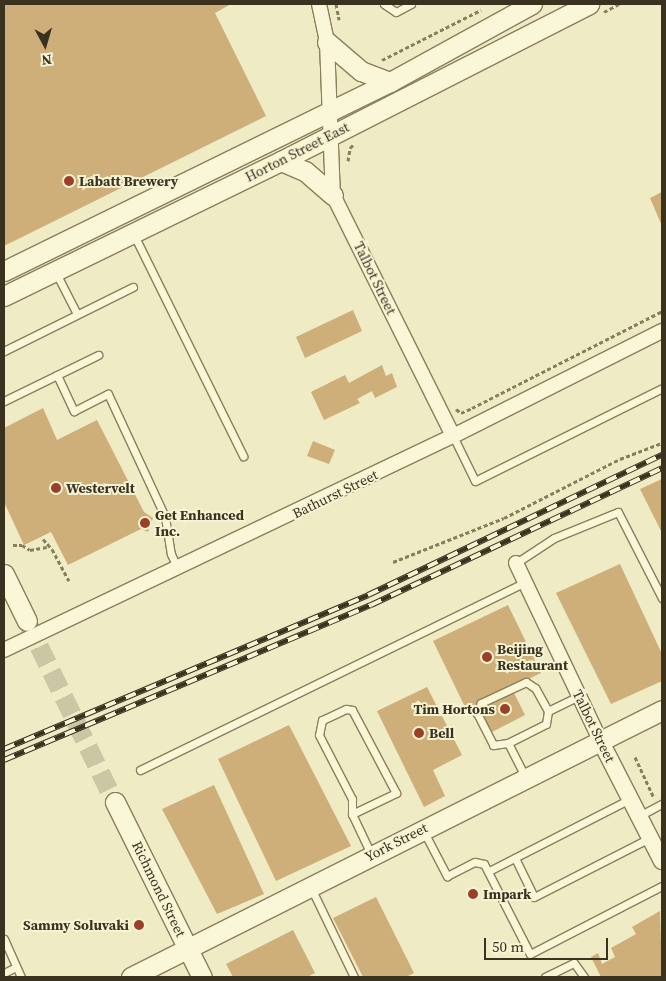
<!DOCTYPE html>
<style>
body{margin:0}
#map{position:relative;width:666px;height:981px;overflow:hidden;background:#efebc4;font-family:"Source Serif 4",serif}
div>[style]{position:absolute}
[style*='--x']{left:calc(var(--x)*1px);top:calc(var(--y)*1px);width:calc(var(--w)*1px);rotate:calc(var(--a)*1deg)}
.building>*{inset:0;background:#ceae79}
.secondary-tunnel>*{height:19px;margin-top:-9.5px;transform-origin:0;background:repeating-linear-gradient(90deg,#cbc6a3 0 19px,transparent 0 28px)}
.path>*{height:3px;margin-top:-1.5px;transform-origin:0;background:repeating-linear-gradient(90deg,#8a7e5a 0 4px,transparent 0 6.5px)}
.roads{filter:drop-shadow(1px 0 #8a7e5a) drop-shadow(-1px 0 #8a7e5a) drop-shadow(0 1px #8a7e5a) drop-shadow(0 -1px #8a7e5a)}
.service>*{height:7px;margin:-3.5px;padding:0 3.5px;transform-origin:3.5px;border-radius:3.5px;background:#faf7d8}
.minor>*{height:14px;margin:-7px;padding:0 7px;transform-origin:7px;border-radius:7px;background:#faf7d8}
.tertiary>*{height:16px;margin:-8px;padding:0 8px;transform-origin:8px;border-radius:8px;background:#faf7d8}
.secondary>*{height:19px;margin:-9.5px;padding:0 9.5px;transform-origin:9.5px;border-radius:9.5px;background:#faf7d8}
.rail>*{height:5.5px;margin-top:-2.75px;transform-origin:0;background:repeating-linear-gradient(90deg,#f6f4d4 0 11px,#3a311e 0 22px);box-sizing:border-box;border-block:1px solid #3a311e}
.dots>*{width:14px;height:14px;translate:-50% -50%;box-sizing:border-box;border:2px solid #f6f4d4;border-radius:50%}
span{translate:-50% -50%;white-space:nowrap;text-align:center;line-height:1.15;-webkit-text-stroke:4px #f6f4d4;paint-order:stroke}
.street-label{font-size:14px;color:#3a311e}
.poi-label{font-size:14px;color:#3a311e;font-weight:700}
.left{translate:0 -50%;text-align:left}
.right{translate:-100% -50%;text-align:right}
.frame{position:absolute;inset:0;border:5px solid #3a311e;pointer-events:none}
.north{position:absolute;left:20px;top:20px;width:50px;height:50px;-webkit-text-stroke:4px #f6f4d4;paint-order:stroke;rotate:174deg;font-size:14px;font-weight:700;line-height:20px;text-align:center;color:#3a311e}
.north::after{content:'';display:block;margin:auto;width:18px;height:22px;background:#3a311e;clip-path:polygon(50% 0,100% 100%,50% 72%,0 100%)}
.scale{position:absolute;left:484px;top:938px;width:124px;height:22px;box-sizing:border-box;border:2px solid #3a311e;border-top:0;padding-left:6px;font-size:15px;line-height:18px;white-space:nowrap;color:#3a311e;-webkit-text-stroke:4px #f6f4d4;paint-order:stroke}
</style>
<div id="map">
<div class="building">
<i style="clip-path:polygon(4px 4px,231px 4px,215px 13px,266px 116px,4px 246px)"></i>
<i style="clip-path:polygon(662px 192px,662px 226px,650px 198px)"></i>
<i style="clip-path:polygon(353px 310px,362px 331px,305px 358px,296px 337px)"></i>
<i style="clip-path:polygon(382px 365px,386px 376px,392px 373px,397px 387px,375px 398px,372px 391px,357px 399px,360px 403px,324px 420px,311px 392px,345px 375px,349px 383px)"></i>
<i style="clip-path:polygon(43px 408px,57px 440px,97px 420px,144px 512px,153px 518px,148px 532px,141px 529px,68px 565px,51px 532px,24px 545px,4px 502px,4px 428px)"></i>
<i style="clip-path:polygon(313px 441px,335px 450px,329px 464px,307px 456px)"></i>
<i style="clip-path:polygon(662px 479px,662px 533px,640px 489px)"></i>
<i style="clip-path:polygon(620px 564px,662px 654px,662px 681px,611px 704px,556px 593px)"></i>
<i style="clip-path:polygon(508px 605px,541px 673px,466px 709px,433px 641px)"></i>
<i style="clip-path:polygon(427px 687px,462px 755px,433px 770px,445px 796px,424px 807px,377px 711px)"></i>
<i style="clip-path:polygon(514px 693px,525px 715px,492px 732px,484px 717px,490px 703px)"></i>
<i style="clip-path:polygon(289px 725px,351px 846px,276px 881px,218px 759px)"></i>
<i style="clip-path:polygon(214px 785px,264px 894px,217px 914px,162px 809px)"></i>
<i style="clip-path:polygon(376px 897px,414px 973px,406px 977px,363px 977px,333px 918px)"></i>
<i style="clip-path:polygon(660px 911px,662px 977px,601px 977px,591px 957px,598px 953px,602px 964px,615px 957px,611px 948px,636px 934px,632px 927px)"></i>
<i style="clip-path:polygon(293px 930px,315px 973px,307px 977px,233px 977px,226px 964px)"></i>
</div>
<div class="secondary-tunnel">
<i style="--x:27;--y:621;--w:201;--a:64.1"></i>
</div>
<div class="path">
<i style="--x:336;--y:4;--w:16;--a:79"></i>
<i style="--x:604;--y:12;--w:17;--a:-28"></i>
<i style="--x:382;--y:60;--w:111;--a:-26.8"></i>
<i style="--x:348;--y:161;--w:13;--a:-81"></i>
<i style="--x:350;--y:148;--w:6;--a:-45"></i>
<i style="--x:456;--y:409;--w:6;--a:39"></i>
<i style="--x:461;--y:413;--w:12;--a:-24"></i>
<i style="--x:472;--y:408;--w:213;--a:-27"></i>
<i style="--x:43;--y:539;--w:13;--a:48"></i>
<i style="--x:52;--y:549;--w:36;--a:62"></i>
<i style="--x:13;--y:545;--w:9;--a:0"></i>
<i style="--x:22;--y:545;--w:9;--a:32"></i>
<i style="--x:30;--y:550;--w:17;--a:-10"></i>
<i style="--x:393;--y:562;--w:119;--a:-21.6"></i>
<i style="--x:504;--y:518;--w:130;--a:-27"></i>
<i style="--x:620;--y:459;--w:45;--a:-20.9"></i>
<i style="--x:635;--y:757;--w:45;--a:65.1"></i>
</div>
<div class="roads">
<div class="service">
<i style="--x:384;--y:4;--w:14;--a:34"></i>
<i style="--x:396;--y:12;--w:17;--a:-28"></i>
<i style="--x:133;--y:233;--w:249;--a:63.7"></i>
<i style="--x:55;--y:271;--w:48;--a:62.9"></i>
<i style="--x:4;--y:351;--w:144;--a:-26.4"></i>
<i style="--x:57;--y:375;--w:40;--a:65"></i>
<i style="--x:74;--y:411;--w:38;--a:-27"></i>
<i style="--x:108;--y:394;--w:136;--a:65.1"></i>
<i style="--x:165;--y:517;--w:37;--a:81"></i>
<i style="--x:171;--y:554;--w:17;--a:65"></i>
<i style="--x:4;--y:401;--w:105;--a:-26.1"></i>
<i style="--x:453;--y:436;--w:50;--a:63.9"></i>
<i style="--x:475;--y:481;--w:209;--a:-26.4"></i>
<i style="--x:516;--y:563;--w:45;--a:-33.3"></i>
<i style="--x:554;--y:538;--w:69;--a:-22.1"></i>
<i style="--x:618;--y:512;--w:97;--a:62.9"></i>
<i style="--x:548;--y:711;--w:34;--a:-26"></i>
<i style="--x:508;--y:743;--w:42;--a:-26.6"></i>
<i style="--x:546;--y:724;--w:13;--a:-81"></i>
<i style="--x:548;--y:711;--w:26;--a:-119"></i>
<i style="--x:535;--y:688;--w:11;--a:-146"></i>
<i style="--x:526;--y:682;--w:50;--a:155"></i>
<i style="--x:481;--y:703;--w:11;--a:112"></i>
<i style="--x:477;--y:713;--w:36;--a:63"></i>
<i style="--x:493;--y:745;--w:15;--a:-8"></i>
<i style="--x:508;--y:743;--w:38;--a:63"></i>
<i style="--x:140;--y:770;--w:428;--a:-26"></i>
<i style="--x:352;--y:814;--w:49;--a:-25.5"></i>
<i style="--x:396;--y:793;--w:94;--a:-117.9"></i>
<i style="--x:352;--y:710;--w:6;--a:-171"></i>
<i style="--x:346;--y:709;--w:26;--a:155"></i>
<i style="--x:322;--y:720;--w:15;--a:101"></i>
<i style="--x:319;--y:735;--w:72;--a:62.7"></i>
<i style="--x:352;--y:799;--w:15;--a:90"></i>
<i style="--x:352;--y:814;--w:44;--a:64.6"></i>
<i style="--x:639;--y:816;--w:26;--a:-28"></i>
<i style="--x:424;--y:832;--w:50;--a:62.4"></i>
<i style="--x:447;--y:876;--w:31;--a:-27"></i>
<i style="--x:475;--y:862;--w:9;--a:13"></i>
<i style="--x:484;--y:864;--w:101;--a:62.9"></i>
<i style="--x:530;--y:954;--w:148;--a:-27.3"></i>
<i style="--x:515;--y:858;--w:43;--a:64"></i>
<i style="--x:534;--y:897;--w:130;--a:-27"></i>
<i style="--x:489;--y:871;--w:158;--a:-27.1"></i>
<i style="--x:311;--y:888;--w:99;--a:64.2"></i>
<i style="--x:4;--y:939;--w:42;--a:65.9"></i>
<i style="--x:4;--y:973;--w:13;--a:-27"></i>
<i style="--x:545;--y:977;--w:32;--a:-26"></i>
<i style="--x:574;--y:963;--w:17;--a:54"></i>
</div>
<div class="minor">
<i style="--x:319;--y:4;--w:39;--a:78"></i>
<i style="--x:327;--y:42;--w:153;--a:87.8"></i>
<i style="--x:333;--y:195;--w:269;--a:63.5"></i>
<i style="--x:516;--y:563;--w:196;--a:64.6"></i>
<i style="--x:4;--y:650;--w:497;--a:-25.5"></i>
<i style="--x:453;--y:436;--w:234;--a:-26.7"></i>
</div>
<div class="tertiary">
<i style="--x:600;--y:740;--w:136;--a:62.9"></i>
</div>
<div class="secondary">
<i style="--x:327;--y:42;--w:45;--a:40.5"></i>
<i style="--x:361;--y:71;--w:31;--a:21"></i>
<i style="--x:281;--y:161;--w:26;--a:23"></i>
<i style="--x:305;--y:171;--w:37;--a:41"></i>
<i style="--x:4;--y:271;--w:430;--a:-26.1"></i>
<i style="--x:390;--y:82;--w:162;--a:-28.8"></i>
<i style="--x:4;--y:296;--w:308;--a:-26"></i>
<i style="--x:281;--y:161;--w:346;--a:-27"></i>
<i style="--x:4;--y:574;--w:52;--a:63.9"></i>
<i style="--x:115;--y:802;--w:195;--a:63.6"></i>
<i style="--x:131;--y:977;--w:594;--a:-26.69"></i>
</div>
</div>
<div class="rail">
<i style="--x:4;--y:749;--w:395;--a:-22.9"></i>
<i style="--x:368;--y:595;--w:326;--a:-25.5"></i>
<i style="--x:4;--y:760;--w:398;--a:-22.9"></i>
<i style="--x:371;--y:605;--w:322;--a:-25.2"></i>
</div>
<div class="dots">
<i style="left:69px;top:181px;background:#9b3f28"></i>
<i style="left:56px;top:488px;background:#9b3f28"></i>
<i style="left:145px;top:523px;background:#9b3f28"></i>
<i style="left:487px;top:657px;background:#9b3f28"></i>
<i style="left:505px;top:709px;background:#9b3f28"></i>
<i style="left:419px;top:733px;background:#9b3f28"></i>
<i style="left:473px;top:894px;background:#9b3f28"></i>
<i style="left:139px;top:925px;background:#9b3f28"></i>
</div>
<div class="street-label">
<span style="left:297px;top:152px;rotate:-27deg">Horton Street East</span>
<span style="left:375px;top:278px;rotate:64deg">Talbot Street</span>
<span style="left:335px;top:494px;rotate:-26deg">Bathurst Street</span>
<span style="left:594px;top:726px;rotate:64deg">Talbot Street</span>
<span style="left:396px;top:842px;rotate:-27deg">York Street</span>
<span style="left:159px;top:889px;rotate:64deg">Richmond Street</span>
</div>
<div class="poi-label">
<span class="left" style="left:79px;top:181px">Labatt Brewery</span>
<span class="left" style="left:66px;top:488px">Westervelt</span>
<span class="left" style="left:155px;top:523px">Get Enhanced<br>Inc.</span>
<span class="left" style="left:497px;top:657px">Beijing<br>Restaurant</span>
<span class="right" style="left:495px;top:709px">Tim Hortons</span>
<span class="left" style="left:429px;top:733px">Bell</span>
<span class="left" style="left:483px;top:894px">Impark</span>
<span class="right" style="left:129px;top:925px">Sammy Soluvaki</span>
</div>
<div class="frame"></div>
<div class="north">N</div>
<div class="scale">50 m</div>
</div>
